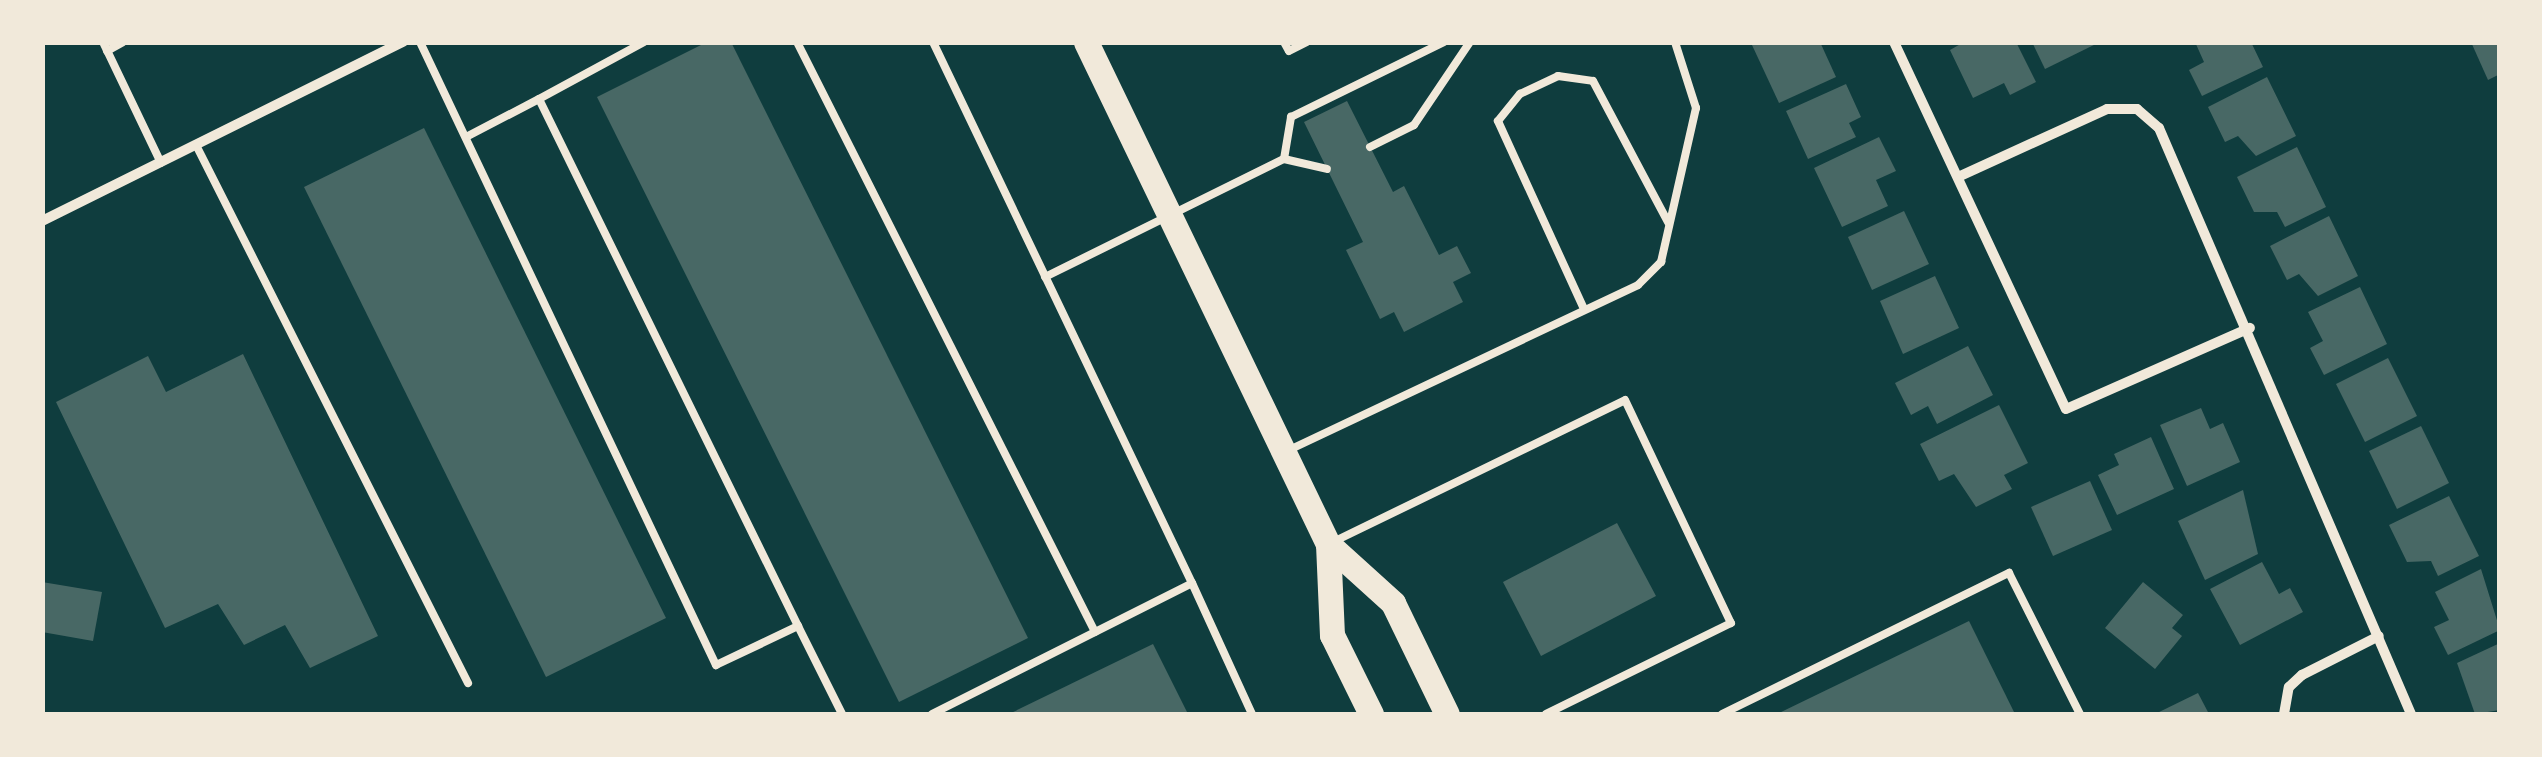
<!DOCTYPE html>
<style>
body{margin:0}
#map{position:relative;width:2542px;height:757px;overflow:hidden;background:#0f3d3e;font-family:Lato,sans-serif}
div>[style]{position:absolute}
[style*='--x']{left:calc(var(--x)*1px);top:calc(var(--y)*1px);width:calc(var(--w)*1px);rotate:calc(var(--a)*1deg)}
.building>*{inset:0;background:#486865}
.service>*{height:8px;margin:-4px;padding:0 4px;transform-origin:4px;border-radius:4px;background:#f1e9da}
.minor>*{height:10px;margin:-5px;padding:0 5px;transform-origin:5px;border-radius:5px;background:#f1e9da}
.primary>*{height:25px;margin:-12.5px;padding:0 12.5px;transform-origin:12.5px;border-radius:12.5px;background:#f1e9da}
span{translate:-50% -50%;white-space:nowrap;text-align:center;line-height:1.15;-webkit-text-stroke:8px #f1e9da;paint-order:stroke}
.frame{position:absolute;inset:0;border:45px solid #f1e9da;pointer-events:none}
</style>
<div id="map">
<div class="building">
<i style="clip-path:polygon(707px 42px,731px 42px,1028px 638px,899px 702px,597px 97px)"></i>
<i style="clip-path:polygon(1820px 42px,1836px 77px,1779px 103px,1752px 45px)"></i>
<i style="clip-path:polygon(1964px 42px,2016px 42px,2036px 82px,2010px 95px,2004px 83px,1973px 98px,1950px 50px)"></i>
<i style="clip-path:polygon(2032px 42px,2100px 42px,2045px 69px)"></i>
<i style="clip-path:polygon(2195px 42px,2251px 42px,2263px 67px,2202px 96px,2189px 70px,2204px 62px)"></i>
<i style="clip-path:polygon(2471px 42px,2500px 42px,2500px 74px,2488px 80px)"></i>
<i style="clip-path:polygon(2267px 77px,2296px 136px,2256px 156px,2238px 136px,2225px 142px,2208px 107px)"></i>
<i style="clip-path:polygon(1846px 84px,1861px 117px,1849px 123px,1856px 137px,1808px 159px,1786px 111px)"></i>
<i style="clip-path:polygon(1347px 101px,1393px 192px,1404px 186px,1439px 255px,1457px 246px,1471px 273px,1453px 282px,1463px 302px,1404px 332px,1394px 312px,1380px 319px,1346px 250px,1363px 242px,1304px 122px)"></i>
<i style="clip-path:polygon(424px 128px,666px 618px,546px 677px,304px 187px)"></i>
<i style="clip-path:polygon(1879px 137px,1896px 171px,1876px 180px,1888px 206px,1842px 227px,1814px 168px)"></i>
<i style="clip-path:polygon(2297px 147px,2326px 207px,2285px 227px,2277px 212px,2254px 212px,2237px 177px)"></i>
<i style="clip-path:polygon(1904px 211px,1929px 264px,1872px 290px,1848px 237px)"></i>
<i style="clip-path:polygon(2329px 216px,2358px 276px,2318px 296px,2299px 274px,2287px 280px,2270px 246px)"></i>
<i style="clip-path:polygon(1935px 276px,1959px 328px,1903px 354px,1880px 301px)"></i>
<i style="clip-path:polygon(2360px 287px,2387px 344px,2324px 375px,2310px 348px,2323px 341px,2308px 312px)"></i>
<i style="clip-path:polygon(1968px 346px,1993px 395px,1937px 424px,1928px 406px,1911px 415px,1895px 383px)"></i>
<i style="clip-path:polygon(243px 354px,378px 636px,310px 668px,285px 625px,244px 645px,218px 604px,165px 628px,56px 402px,148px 356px,166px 392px)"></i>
<i style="clip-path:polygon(2388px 358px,2417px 416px,2365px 442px,2336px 384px)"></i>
<i style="clip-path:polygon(1999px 405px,2028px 463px,2004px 475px,2012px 489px,1976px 507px,1954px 474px,1939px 481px,1920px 444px)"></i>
<i style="clip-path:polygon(2201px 408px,2210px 429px,2223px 423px,2240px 462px,2187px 486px,2160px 425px)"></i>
<i style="clip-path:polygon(2421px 426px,2449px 483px,2397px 509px,2369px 451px)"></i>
<i style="clip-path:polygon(2151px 437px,2174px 489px,2117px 515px,2098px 475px,2119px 465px,2114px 454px)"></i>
<i style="clip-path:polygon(2090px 481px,2112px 530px,2053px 556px,2031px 507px)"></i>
<i style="clip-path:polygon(2243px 490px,2258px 554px,2205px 580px,2178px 521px)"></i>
<i style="clip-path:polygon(2449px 496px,2479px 556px,2438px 576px,2431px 561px,2407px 562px,2389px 525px)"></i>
<i style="clip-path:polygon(1617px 523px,1656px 596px,1541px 656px,1503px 582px)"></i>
<i style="clip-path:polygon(2262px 562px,2279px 594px,2290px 588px,2303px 612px,2240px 645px,2210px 589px)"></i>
<i style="clip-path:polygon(2481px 569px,2500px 630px,2448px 655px,2434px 627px,2449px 620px,2435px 592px)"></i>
<i style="clip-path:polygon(42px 582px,102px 592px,93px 641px,42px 632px)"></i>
<i style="clip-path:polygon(2143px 582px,2183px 615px,2172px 628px,2182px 636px,2155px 669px,2105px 628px)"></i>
<i style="clip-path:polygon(1969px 621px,2015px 714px,1777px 714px)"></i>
<i style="clip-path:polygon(2500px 643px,2500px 710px,2475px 714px,2457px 663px)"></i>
<i style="clip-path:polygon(1153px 644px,1188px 714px,1009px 714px)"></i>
<i style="clip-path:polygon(2198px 693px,2209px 714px,2155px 714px)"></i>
</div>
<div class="service">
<i style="--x:103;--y:42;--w:134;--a:64.4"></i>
<i style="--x:420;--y:42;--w:690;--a:64.59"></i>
<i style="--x:716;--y:665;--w:91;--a:-25.4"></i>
<i style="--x:798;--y:626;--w:98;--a:63.4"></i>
<i style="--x:644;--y:42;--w:119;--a:151.5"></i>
<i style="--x:539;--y:99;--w:587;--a:63.83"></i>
<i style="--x:797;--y:42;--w:661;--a:63.2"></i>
<i style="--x:933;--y:42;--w:600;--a:64.42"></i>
<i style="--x:1284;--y:42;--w:10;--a:61"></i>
<i style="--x:1289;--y:51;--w:20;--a:-27"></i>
<i style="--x:107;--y:51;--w:18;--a:-29"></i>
<i style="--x:466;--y:137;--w:82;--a:-27.5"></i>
<i style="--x:196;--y:145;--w:603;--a:63.18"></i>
<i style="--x:1370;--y:147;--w:49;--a:-26.6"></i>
<i style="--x:1414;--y:125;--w:100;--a:-56"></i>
<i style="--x:1284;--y:159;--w:44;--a:13.1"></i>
<i style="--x:1045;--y:277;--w:267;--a:-26.3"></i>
<i style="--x:1284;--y:159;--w:43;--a:-80.5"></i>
<i style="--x:1291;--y:117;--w:170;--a:-26.1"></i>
<i style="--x:1584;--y:309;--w:207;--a:-114.6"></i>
<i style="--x:1498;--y:121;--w:35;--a:-51"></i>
<i style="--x:1520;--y:94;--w:42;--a:-25.3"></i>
<i style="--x:1558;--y:76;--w:35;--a:8"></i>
<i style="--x:1593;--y:81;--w:160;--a:62"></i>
<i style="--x:1289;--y:450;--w:386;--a:-25.3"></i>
<i style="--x:1638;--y:285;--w:33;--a:-45"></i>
<i style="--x:1661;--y:262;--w:158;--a:-77.2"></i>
<i style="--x:1696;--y:108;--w:69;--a:-107.7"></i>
<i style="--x:1335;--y:541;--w:322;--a:-25.9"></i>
<i style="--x:1625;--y:400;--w:247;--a:64.6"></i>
<i style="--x:1731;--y:623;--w:206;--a:153.8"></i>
<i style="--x:932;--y:714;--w:291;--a:-26.7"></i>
<i style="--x:1192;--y:583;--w:144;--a:65.4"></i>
<i style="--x:1722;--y:714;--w:320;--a:-26.2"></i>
<i style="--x:2009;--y:573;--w:158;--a:63.3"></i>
</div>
<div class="minor">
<i style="--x:1894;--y:42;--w:405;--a:64.9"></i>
<i style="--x:2066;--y:409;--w:201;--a:-23.8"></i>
<i style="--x:1958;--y:177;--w:164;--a:-24.5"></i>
<i style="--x:2107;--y:109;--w:30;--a:0"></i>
<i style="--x:2137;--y:109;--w:29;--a:41"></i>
<i style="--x:2159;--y:128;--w:638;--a:66.73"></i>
<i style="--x:42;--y:221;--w:403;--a:-26.4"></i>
<i style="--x:2284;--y:714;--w:27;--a:-80"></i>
<i style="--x:2289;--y:687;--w:18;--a:-43"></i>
<i style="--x:2302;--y:675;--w:86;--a:-26.9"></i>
</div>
<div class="primary">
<i style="--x:1086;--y:42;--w:557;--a:64.26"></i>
<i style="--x:1328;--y:544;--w:88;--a:42.2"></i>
<i style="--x:1393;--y:603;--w:123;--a:64.1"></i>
<i style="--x:1328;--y:544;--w:91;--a:87.5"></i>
<i style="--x:1332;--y:635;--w:88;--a:63.7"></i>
</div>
<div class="frame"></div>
</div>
